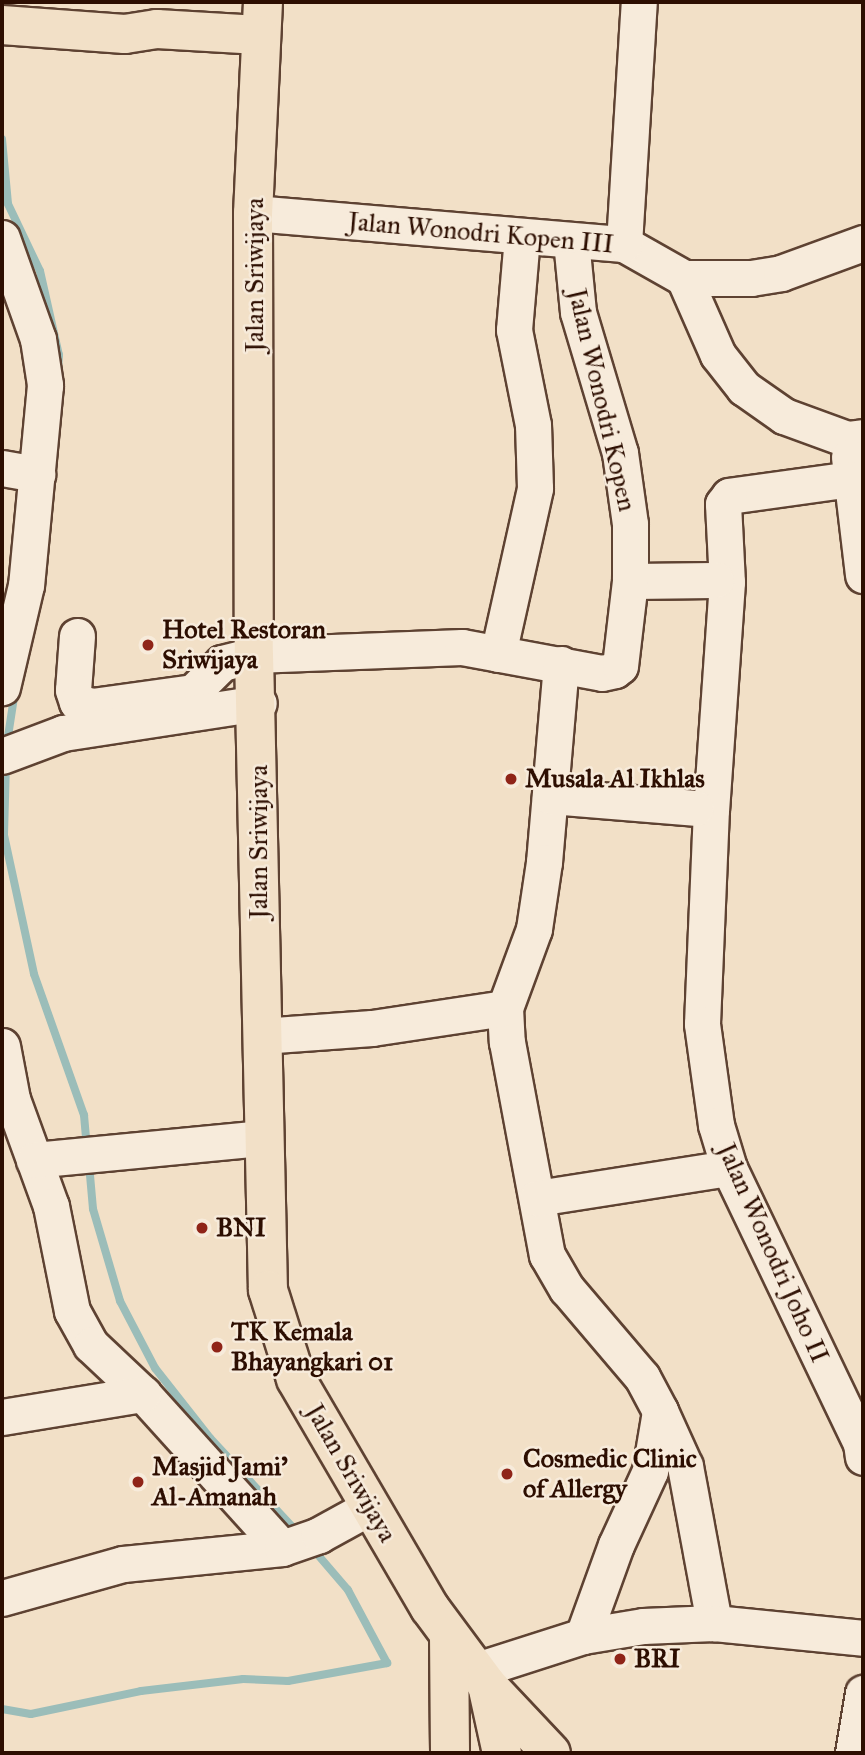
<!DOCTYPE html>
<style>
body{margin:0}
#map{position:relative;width:865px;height:1755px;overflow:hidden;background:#f2e0c7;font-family:"IM FELL Great Primer",serif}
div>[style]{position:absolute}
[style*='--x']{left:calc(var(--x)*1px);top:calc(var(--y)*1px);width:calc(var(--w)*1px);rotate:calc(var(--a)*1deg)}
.stream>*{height:8px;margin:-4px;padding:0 4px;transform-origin:4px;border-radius:4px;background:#9bbdb9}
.roads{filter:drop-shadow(2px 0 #5e4232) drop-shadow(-2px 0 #5e4232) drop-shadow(0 2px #5e4232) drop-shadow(0 -2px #5e4232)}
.minor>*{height:35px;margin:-17.5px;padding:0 17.5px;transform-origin:17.5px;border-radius:17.5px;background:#f7ebdb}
.major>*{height:38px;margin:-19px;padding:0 19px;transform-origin:19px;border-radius:19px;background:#f2e0c7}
.highway>*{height:38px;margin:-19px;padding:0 19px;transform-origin:19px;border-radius:19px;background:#f2e0c7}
.dots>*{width:19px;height:19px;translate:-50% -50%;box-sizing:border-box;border:4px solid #f7ebdb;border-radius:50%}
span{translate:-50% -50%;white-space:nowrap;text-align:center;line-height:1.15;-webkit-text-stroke:5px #f7ebdb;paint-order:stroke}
.street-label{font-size:26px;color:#2d0e01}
.poi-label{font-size:26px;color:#2d0e01;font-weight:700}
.left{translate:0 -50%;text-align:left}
.frame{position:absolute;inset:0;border:4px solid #2d0e01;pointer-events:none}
</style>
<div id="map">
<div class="stream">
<i style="--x:2;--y:139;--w:65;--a:84.7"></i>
<i style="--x:8;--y:204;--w:74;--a:64.5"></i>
<i style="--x:40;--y:271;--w:86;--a:77.3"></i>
<i style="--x:59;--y:355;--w:15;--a:94"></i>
<i style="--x:7;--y:743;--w:53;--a:-81.3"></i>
<i style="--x:6;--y:763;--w:72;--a:91.6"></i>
<i style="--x:4;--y:835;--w:142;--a:77.8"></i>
<i style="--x:34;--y:974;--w:150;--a:70.5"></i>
<i style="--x:84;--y:1115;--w:33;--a:85"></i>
<i style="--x:89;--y:1164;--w:45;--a:84.9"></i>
<i style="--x:93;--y:1209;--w:96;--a:73.6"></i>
<i style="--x:120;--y:1301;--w:76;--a:62.4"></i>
<i style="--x:155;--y:1368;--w:89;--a:51.8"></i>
<i style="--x:210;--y:1438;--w:129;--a:47.2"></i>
<i style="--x:2;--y:1709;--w:29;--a:10"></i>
<i style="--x:31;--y:1714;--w:112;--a:-11.8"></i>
<i style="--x:141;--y:1691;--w:103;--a:-6.7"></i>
<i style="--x:243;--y:1679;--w:45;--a:2.5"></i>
<i style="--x:288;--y:1681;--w:101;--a:-10.3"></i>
<i style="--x:387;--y:1663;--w:83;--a:-118.1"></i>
<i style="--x:348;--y:1590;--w:55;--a:-130.6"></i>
</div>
<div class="roads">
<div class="minor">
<i style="--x:253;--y:213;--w:372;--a:4.8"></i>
<i style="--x:624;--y:244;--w:69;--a:29.5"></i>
<i style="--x:684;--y:278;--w:67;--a:0"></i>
<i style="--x:751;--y:278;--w:30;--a:-9"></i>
<i style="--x:781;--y:273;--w:87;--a:-20.1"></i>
<i style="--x:2;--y:238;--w:107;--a:70.4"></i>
<i style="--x:38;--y:339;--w:47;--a:81.3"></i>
<i style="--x:45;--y:385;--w:201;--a:95.4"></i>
<i style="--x:26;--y:585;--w:105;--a:103.2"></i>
<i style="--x:624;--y:244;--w:242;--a:-86.5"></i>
<i style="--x:684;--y:278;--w:84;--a:66.2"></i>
<i style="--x:718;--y:355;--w:42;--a:51.8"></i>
<i style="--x:744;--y:388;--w:49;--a:35"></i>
<i style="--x:784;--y:416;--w:67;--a:20.1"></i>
<i style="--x:847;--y:439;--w:16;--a:-7"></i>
<i style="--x:849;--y:457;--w:119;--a:83.2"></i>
<i style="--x:2;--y:468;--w:36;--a:10"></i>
<i style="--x:851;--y:479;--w:123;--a:172.1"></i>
<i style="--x:729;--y:496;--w:10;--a:127"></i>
<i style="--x:723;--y:504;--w:78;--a:87.1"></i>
<i style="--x:727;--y:582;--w:228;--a:94"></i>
<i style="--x:711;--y:809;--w:215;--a:92.4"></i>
<i style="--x:702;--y:1024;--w:102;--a:82.1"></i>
<i style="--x:716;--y:1125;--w:45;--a:73.2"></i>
<i style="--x:729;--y:1168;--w:305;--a:64.4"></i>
<i style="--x:861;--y:1443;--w:14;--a:82"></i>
<i style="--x:630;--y:581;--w:86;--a:-0.7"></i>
<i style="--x:77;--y:636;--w:54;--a:94.2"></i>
<i style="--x:73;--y:690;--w:13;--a:72"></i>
<i style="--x:77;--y:702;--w:16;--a:15"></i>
<i style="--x:92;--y:706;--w:102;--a:-7.9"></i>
<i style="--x:193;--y:692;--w:41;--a:-45"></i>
<i style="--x:222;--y:663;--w:33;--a:-14"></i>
<i style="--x:254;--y:655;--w:208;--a:-2.2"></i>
<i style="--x:462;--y:647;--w:142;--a:10.5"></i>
<i style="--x:602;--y:673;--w:13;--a:-13"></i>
<i style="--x:615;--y:670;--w:6;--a:-39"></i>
<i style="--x:620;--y:666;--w:86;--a:-83.3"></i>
<i style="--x:630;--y:581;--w:57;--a:-90"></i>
<i style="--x:630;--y:524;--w:72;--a:-98"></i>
<i style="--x:620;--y:453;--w:147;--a:-106.6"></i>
<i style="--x:578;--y:312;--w:72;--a:-95.6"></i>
<i style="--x:498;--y:654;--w:170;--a:-77.4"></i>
<i style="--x:535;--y:488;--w:63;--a:-91.8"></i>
<i style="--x:533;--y:425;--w:97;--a:-101.3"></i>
<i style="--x:514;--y:330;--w:93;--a:-85.1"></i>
<i style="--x:561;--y:664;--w:199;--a:94.9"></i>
<i style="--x:544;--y:862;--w:68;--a:98.5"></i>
<i style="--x:534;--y:929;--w:84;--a:110.2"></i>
<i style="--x:505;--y:1008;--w:34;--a:87"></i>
<i style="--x:507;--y:1042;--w:217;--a:79.4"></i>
<i style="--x:547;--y:1255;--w:39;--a:60"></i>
<i style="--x:567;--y:1289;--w:116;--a:49.6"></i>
<i style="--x:642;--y:1377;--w:38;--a:62"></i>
<i style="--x:660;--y:1411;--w:60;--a:65.6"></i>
<i style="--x:685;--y:1466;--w:160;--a:79.5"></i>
<i style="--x:2;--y:756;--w:65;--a:-20.7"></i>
<i style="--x:63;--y:733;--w:198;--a:-8.7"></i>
<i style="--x:550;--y:796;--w:146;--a:4.7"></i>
<i style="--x:261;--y:1036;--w:111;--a:-4.1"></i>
<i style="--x:372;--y:1028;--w:134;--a:-8.6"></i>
<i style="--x:2;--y:1046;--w:54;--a:79.3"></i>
<i style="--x:12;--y:1099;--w:114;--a:70"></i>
<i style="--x:51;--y:1206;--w:107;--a:78.7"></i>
<i style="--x:72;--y:1311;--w:39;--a:61"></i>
<i style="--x:91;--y:1345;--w:71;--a:43.3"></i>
<i style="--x:143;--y:1394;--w:207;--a:47.9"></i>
<i style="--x:34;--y:1160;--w:231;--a:-5.5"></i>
<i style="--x:537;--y:1198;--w:194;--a:-8.9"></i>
<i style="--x:2;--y:1417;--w:143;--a:-9.3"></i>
<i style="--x:2;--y:1598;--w:126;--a:-15.7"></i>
<i style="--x:123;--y:1564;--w:160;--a:-5.7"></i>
<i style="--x:282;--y:1548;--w:39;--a:-19"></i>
<i style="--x:319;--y:1535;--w:58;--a:-28.8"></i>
<i style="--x:583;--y:1636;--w:97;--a:-70.1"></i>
<i style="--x:616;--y:1545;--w:81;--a:-65.3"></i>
<i style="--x:650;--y:1471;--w:61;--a:-80.5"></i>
<i style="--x:450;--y:1672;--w:27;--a:-4"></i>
<i style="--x:477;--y:1670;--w:111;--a:-17.8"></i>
<i style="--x:583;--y:1636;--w:61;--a:-9.5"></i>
<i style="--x:643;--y:1626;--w:71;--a:-2.4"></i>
<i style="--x:714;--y:1623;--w:150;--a:5.7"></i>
<i style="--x:853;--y:1753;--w:61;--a:-80.5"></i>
</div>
<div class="major">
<i style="--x:263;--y:2;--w:211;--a:92.7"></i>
<i style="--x:253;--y:213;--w:442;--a:89.9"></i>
<i style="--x:254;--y:655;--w:635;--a:88.74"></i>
<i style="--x:268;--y:1290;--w:93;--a:72.5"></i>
<i style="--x:296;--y:1379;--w:265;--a:59.7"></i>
<i style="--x:430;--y:1608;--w:96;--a:53.5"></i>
<i style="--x:487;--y:1685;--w:70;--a:77.6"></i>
<i style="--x:2;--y:25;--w:123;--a:4.2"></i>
<i style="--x:125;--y:34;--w:32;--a:-9"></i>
<i style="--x:157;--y:29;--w:102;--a:3.4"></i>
<i style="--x:449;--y:1636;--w:117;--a:89.5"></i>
</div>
<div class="highway">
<i style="--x:487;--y:1685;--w:93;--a:46.7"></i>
</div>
</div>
<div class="dots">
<i style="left:148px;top:645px;background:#8f2418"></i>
<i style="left:511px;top:779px;background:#8f2418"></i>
<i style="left:202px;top:1228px;background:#8f2418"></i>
<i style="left:217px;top:1347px;background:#8f2418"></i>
<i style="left:507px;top:1474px;background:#8f2418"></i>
<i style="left:138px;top:1482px;background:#8f2418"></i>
<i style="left:620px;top:1659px;background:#8f2418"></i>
</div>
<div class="street-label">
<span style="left:481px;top:233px;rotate:5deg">Jalan Wonodri Kopen III</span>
<span style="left:255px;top:275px;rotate:-90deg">Jalan Sriwijaya</span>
<span style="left:602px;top:400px;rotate:77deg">Jalan Wonodri Kopen</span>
<span style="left:259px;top:842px;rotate:-90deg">Jalan Sriwijaya</span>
<span style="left:773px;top:1253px;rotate:66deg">Jalan Wonodri Joho II</span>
<span style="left:351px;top:1473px;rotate:60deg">Jalan Sriwijaya</span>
</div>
<div class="poi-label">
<span class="left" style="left:162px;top:645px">Hotel Restoran<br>Sriwijaya</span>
<span class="left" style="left:525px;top:779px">Musala Al Ikhlas</span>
<span class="left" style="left:216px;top:1228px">BNI</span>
<span class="left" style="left:231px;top:1347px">TK Kemala<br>Bhayangkari 01</span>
<span class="left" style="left:523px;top:1474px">Cosmedic Clinic<br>of Allergy</span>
<span class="left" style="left:152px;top:1482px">Masjid Jami'<br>Al-Amanah</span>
<span class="left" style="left:634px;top:1659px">BRI</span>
</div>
<div class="frame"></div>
</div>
